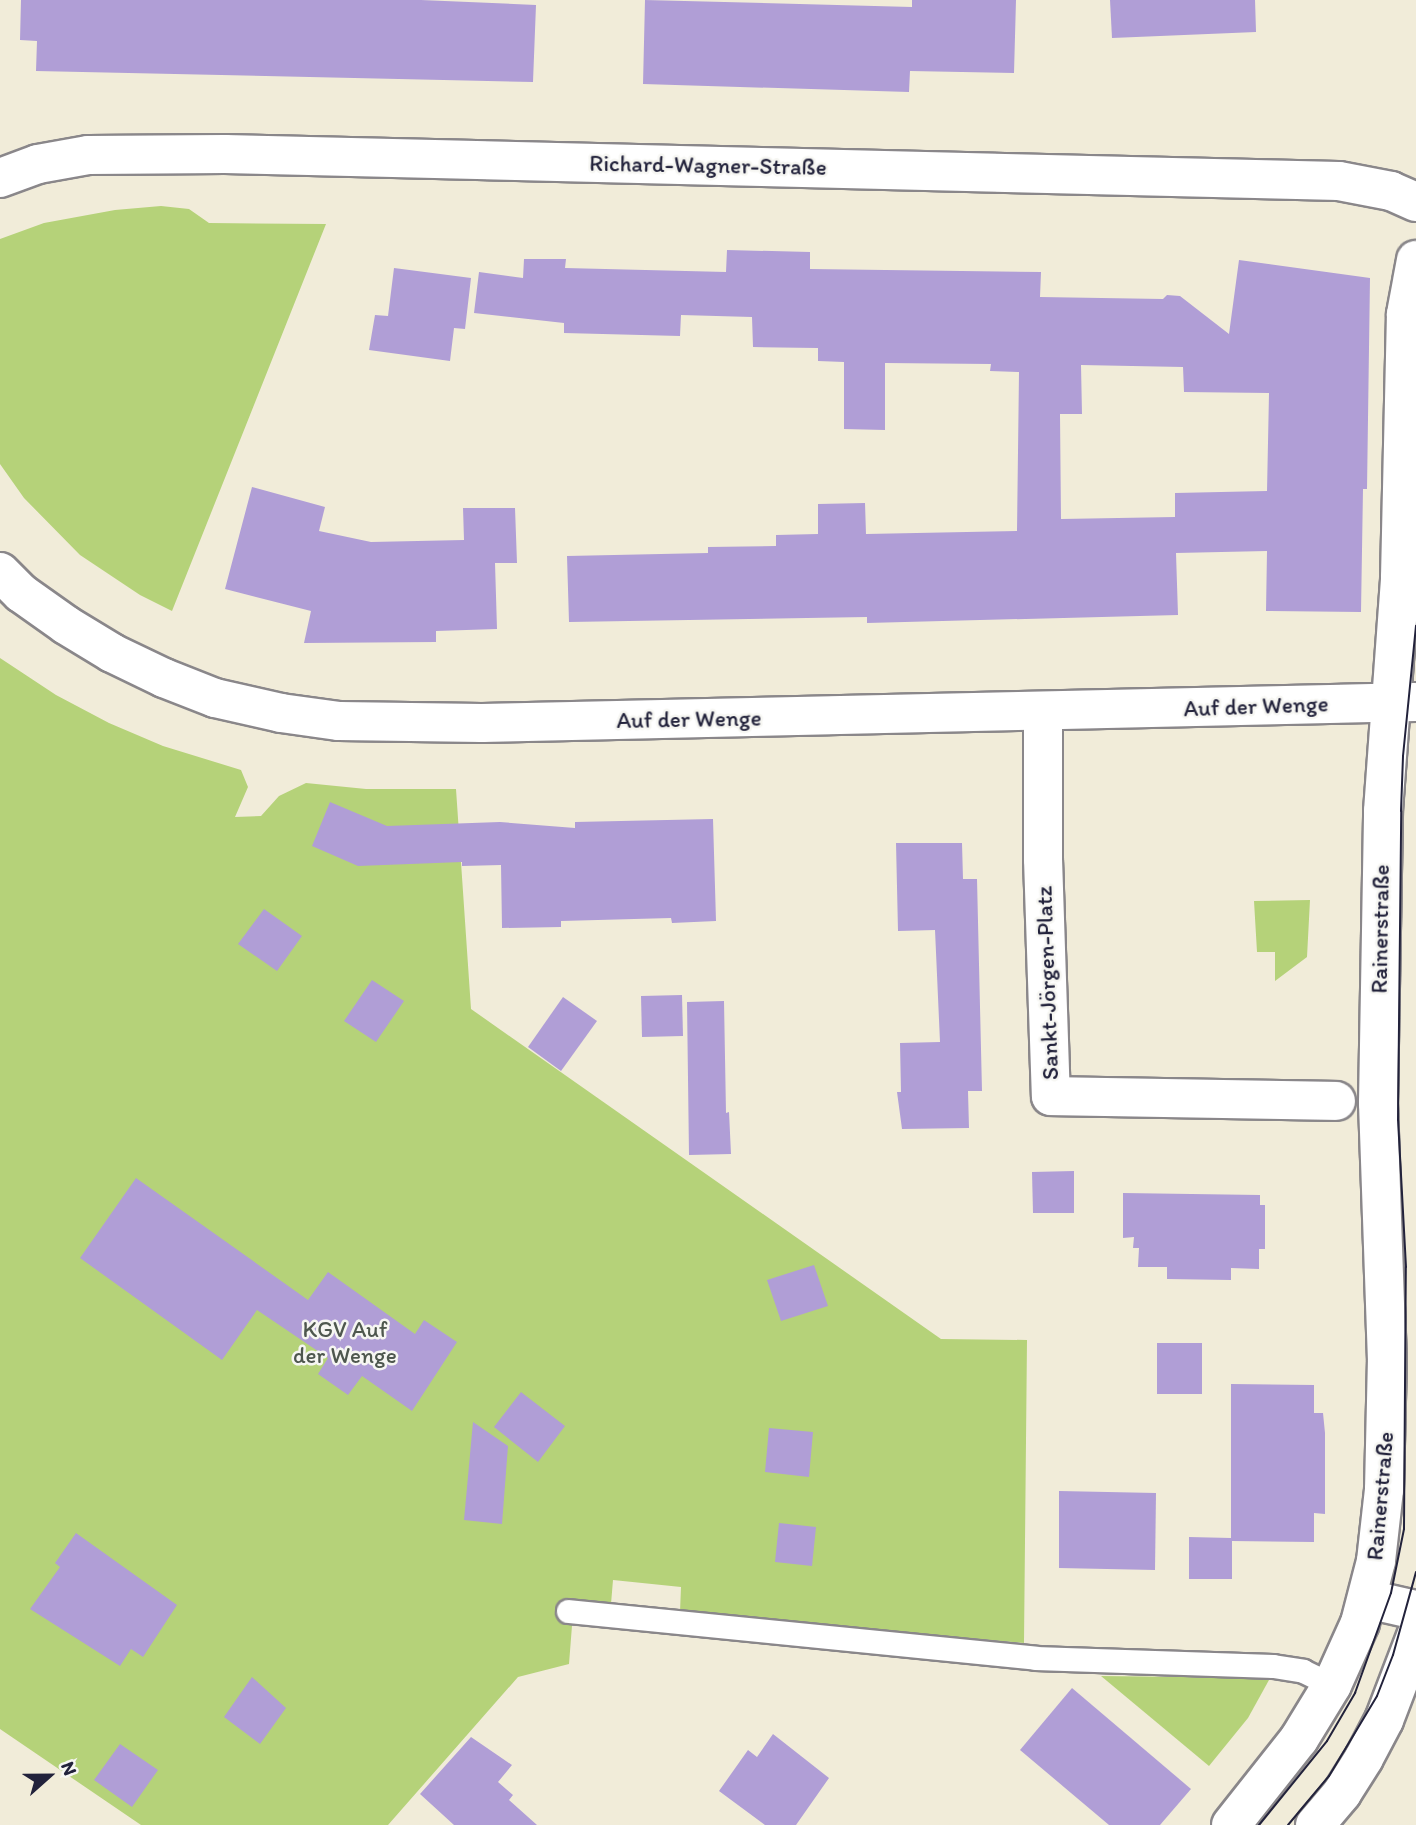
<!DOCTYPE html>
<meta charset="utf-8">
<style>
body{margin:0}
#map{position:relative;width:1416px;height:1825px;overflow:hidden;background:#f1ecd9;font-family:Itim,sans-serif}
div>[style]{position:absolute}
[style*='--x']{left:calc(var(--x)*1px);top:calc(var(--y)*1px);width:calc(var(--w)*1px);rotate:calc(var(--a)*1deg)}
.green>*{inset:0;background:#b5d279}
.building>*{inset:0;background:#b09ed6}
.roads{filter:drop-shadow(2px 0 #8a878a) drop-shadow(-2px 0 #8a878a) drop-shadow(0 2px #8a878a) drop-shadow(0 -2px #8a878a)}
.service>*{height:23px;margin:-11.5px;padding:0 11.5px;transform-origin:11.5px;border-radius:11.5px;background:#fff}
.minor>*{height:38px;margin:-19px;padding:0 19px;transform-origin:19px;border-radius:19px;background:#fff}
.tertiary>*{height:38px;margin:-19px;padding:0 19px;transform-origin:19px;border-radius:19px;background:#fff}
.tram>*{height:2px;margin:-1px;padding:0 1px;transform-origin:1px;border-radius:1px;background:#22223b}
span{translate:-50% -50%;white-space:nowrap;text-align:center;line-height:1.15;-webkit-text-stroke:5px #f6f6f2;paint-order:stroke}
.street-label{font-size:23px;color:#22223b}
.park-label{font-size:23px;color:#4e574e}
.north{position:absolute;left:14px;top:1741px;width:70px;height:70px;-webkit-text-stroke:5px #f6f6f2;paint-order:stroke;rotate:69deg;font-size:19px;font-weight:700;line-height:28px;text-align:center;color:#22223b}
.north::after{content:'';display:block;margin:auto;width:24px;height:32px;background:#22223b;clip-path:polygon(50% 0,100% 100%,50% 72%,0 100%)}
</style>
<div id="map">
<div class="green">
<i style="clip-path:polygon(161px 206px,189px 209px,209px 223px,326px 224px,172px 611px,140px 595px,80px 555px,24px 498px,0 464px,0 239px,44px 223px,115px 210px)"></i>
<i style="clip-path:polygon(0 658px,56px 695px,109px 723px,163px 746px,241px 770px,248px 787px,235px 817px,261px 816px,279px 796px,306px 783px,366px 789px,456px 789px,471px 1009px,941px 1339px,1027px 1340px,1024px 1643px,680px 1612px,681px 1587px,613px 1580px,611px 1604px,574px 1600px,569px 1664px,518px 1677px,388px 1825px,141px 1825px,0 1729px)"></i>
<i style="clip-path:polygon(1310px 900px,1307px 957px,1275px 981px,1275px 952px,1257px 952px,1254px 901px)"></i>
<i style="clip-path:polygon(1101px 1676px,1266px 1678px,1269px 1680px,1248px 1718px,1209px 1766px)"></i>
</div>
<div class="building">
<i style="clip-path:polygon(21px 0,421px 0,536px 5px,533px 82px,36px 71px,37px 41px,20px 40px)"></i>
<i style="clip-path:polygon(645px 0,912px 7px,912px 0,1016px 0,1014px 73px,910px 71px,909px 92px,643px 84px)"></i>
<i style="clip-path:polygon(1110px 0,1255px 0,1256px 32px,1112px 38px)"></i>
<i style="clip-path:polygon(evenodd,727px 250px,810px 252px,810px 269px,1041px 272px,1040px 297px,1163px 299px,1167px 295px,1180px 296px,1229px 334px,1239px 260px,1370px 278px,1367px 489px,1363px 489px,1361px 612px,1266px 611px,1267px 551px,1176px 553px,1178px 615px,867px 623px,867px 617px,569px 622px,567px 556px,708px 553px,708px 547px,776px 546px,776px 535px,818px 534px,818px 504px,865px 503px,866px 534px,1017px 531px,1019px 372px,990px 371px,991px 364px,885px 363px,885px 430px,844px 429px,844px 362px,818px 361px,818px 348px,753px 347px,752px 317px,681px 315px,680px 336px,564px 333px,564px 323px,474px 313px,479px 272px,523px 278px,524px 259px,566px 259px,565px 268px,726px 272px,727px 250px,1081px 365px,1183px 367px,1184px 392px,1269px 393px,1267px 491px,1175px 493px,1175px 517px,1061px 519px,1060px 414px,1082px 414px,1081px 365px)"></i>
<i style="clip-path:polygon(394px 268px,471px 278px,465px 329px,454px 328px,450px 361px,369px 350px,375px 315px,388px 316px)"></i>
<i style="clip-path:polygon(252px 487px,325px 507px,319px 531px,371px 542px,464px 540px,463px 508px,515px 508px,517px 563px,495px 563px,497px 629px,436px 631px,436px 642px,304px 643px,311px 611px,225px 589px)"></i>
<i style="clip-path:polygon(330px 802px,387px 826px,500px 822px,575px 828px,575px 822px,713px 819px,716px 921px,672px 923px,671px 918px,561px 921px,561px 927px,502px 928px,501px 865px,462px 866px,462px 862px,358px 866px,312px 846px)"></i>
<i style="clip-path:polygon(896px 843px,962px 843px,963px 879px,977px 879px,982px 1091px,968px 1091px,969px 1128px,902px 1129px,897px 1092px,901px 1092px,900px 1043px,940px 1042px,935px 930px,898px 931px)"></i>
<i style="clip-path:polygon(264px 909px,302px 936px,277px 971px,238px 944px)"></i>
<i style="clip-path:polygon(372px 980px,404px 1001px,376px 1042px,344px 1021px)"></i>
<i style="clip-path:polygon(682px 995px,683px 1036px,642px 1037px,641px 996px)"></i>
<i style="clip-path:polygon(563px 997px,597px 1021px,561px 1071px,528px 1047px)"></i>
<i style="clip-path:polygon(724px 1001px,726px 1113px,729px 1112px,731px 1154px,689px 1155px,687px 1002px)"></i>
<i style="clip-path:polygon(1074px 1171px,1074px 1213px,1033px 1213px,1032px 1172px)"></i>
<i style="clip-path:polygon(136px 1178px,308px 1300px,328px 1272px,415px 1334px,424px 1320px,457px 1342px,412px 1411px,362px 1376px,348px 1395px,318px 1374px,328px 1358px,257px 1310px,222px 1360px,80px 1258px)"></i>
<i style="clip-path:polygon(1123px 1193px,1260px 1195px,1260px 1205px,1265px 1205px,1265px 1249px,1259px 1249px,1259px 1269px,1231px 1268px,1231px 1280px,1167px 1279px,1167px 1267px,1138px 1267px,1139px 1248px,1133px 1248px,1134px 1237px,1123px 1238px)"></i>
<i style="clip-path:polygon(814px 1265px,828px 1306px,781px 1321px,767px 1280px)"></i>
<i style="clip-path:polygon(1157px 1343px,1202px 1343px,1202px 1394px,1157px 1394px)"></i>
<i style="clip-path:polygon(1231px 1384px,1314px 1385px,1314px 1413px,1323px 1413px,1325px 1433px,1325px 1514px,1314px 1513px,1314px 1542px,1232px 1541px,1232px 1579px,1189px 1579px,1189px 1537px,1231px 1538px)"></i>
<i style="clip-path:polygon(521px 1392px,565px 1426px,538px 1462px,494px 1427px)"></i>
<i style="clip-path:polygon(473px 1422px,508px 1446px,502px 1524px,464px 1520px)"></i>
<i style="clip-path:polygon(769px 1428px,813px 1432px,809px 1477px,765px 1472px)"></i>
<i style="clip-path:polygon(1059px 1491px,1156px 1493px,1155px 1570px,1059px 1568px)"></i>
<i style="clip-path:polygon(779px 1523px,816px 1527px,812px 1566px,775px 1562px)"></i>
<i style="clip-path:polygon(76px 1533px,177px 1605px,143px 1657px,131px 1649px,120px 1666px,30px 1609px,60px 1567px,55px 1563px)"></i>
<i style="clip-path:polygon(252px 1677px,286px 1708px,260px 1744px,224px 1717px)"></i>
<i style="clip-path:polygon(1072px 1688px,1191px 1789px,1160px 1825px,1109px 1825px,1020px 1750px)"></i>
<i style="clip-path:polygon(773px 1734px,829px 1778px,796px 1825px,765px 1825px,719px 1791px,748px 1750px,757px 1757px)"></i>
<i style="clip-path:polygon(471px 1737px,512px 1765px,498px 1782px,513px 1795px,509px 1800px,537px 1825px,454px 1825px,420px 1794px)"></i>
<i style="clip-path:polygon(120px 1744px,158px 1770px,132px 1807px,94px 1780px)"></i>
</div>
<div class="roads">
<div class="service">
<i style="--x:568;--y:1611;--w:469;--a:5.7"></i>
<i style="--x:1035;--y:1658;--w:238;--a:1.9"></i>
<i style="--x:1273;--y:1666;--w:30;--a:9"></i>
<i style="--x:1303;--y:1671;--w:32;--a:26"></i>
</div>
<div class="minor">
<i style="--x:0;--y:178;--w:40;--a:-20.2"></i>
<i style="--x:38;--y:164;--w:51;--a:-10.2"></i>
<i style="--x:88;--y:155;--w:137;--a:-0.4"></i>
<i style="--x:225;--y:154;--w:1114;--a:1.39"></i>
<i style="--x:1339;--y:181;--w:53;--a:10.9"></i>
<i style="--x:1391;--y:191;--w:27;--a:24"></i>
<i style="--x:1043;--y:712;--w:147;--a:90"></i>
<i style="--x:1043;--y:859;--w:237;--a:88.1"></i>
<i style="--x:1051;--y:1096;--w:285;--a:1"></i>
<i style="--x:1367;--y:1599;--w:50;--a:12.7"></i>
</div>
<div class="tertiary">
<i style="--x:0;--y:572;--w:30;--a:45"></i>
<i style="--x:21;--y:593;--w:55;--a:35.4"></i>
<i style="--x:66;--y:625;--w:54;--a:31.3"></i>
<i style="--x:112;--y:653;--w:58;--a:25.7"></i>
<i style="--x:164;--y:678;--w:55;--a:21.4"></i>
<i style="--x:215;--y:698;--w:68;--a:12.8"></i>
<i style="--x:281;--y:713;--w:59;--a:7.9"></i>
<i style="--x:339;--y:721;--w:143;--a:0.8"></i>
<i style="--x:482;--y:723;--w:933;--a:-1.29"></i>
<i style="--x:1231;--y:1825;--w:110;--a:-51.7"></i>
<i style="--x:1299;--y:1739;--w:63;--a:-58.6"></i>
<i style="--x:1332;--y:1685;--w:68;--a:-65.7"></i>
<i style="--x:1360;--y:1623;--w:64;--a:-75.5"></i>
<i style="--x:1376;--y:1561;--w:71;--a:-83.6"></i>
<i style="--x:1384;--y:1490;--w:129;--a:-88.7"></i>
<i style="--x:1387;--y:1361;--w:258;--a:-92"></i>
<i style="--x:1378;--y:1103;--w:292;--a:-89"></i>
<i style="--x:1383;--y:811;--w:235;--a:-85.8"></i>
<i style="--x:1400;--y:577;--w:263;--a:-88.7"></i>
<i style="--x:1406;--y:314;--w:55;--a:-79.5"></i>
<i style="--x:1315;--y:1825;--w:42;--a:-49.8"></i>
<i style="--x:1342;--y:1793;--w:41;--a:-57.8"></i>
<i style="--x:1364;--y:1758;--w:43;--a:-62.2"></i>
<i style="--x:1384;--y:1720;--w:90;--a:-69.1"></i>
</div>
</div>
<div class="tram">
<i style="--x:1259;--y:1825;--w:108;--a:-51"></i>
<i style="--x:1327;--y:1741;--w:56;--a:-59.7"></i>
<i style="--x:1355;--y:1693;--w:106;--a:-70.2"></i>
<i style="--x:1391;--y:1593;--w:65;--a:-78.5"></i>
<i style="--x:1404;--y:1529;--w:262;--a:-89.6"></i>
<i style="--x:1406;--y:1267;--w:147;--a:-93.1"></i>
<i style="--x:1398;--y:1120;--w:309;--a:-89.4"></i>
<i style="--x:1401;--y:811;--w:55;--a:-87.9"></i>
<i style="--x:1403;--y:756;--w:131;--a:-84.3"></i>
<i style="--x:1288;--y:1825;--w:64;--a:-50.1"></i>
<i style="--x:1329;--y:1776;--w:93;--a:-59"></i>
<i style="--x:1377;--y:1696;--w:44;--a:-68.7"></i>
<i style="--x:1393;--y:1655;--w:86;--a:-74.5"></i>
</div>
<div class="street-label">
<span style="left:708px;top:165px;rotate:1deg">Richard-Wagner-Straße</span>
<span style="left:1256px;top:706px;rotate:-2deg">Auf der Wenge</span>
<span style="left:689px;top:719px;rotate:-1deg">Auf der Wenge</span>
<span style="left:1380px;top:929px;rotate:-89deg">Rainerstraße</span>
<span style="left:1047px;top:983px;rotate:-92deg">Sankt-Jörgen-Platz</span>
<span style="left:1380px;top:1496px;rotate:-85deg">Rainerstraße</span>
</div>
<div class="park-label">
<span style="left:345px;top:1342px">KGV Auf<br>der Wenge</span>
</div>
<div class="north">N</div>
</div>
